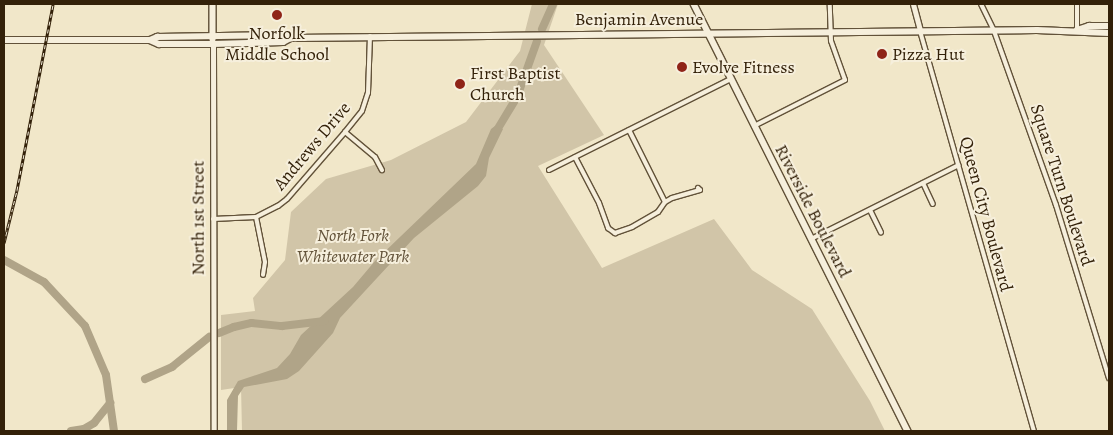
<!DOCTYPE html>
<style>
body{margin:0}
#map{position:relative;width:1113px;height:435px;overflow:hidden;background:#f1e7c9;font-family:Alegreya,serif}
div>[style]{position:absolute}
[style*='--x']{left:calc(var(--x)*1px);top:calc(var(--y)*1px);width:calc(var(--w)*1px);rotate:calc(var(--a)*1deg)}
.green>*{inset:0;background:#d1c5a8}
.water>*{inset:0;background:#b0a488}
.river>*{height:8px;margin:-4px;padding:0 4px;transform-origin:4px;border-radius:4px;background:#b0a488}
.roads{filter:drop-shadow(1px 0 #625239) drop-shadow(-1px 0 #625239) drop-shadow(0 1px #625239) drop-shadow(0 -1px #625239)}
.minor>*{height:4px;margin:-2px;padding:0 2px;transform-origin:2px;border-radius:2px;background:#f6efdc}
.tertiary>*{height:5px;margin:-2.5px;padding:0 2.5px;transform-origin:2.5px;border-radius:2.5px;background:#f6efdc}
.secondary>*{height:5.5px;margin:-2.75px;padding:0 2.75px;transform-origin:2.75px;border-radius:2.75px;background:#f6efdc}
.rail>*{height:3px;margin-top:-1.5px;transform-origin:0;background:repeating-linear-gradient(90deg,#f6efdc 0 4px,#332109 0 8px);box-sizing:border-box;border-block:1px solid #332109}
.dots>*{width:14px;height:14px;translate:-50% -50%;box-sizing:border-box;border:2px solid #f6efdc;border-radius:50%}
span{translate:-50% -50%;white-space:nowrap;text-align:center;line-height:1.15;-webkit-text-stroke:4px #f6efdc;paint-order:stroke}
.street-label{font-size:18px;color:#332109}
.poi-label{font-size:18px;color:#332109}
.left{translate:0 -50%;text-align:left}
.park-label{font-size:18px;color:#625239;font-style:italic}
.frame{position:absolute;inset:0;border:5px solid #332109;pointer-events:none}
</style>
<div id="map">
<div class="green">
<i style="clip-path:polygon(532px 4px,558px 4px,544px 45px,604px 135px,538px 166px,602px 268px,714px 219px,752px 270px,812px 309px,870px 401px,885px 431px,242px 431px,241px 387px,221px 390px,221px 315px,255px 311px,253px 298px,285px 260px,291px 212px,326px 179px,391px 160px,466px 122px,520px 51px)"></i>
</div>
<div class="water">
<i style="clip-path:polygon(495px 126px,503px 129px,489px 158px,486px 176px,478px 186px,414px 238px,340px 318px,333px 333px,299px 371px,287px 379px,244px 387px,238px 396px,237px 431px,227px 431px,227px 400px,238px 381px,277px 368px,290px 354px,301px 335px,353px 287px,375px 261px,476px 164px,491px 129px)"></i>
</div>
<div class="river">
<i style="--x:542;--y:29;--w:27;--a:-66"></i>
<i style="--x:494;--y:135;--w:44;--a:-58.8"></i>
<i style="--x:517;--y:97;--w:59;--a:-70.3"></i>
<i style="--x:4;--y:260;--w:46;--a:28.8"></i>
<i style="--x:44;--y:282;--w:60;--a:47"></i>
<i style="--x:85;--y:326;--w:53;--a:66.8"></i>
<i style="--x:106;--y:375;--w:57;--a:81.9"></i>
<i style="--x:219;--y:333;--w:16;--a:-22"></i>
<i style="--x:234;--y:327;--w:18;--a:-13"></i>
<i style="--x:252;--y:323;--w:30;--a:6"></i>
<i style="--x:282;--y:326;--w:43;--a:-6.6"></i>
<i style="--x:145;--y:379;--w:30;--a:-24"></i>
<i style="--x:172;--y:367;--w:48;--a:-39"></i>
<i style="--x:71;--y:431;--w:13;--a:-9"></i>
<i style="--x:84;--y:429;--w:12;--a:-31"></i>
<i style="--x:94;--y:423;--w:26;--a:-51"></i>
</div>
<div class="roads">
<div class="minor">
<i style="--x:981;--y:4;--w:30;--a:64"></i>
<i style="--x:994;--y:31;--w:185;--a:70.4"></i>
<i style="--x:1056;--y:205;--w:181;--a:73"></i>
<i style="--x:1077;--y:30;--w:26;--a:-90"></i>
<i style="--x:920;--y:31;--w:416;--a:74.1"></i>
<i style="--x:754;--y:126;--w:102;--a:-26.8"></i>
<i style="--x:845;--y:80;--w:41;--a:-109.7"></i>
<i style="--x:831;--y:41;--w:37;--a:-92"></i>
<i style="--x:629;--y:130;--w:80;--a:63.4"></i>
<i style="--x:345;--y:132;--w:39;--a:40"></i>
<i style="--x:375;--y:157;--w:15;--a:62"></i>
<i style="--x:575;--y:157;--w:52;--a:62.4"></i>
<i style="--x:599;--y:203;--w:27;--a:70"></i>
<i style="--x:608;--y:228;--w:9;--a:36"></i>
<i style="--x:615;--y:233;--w:18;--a:-19"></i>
<i style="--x:632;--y:227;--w:30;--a:-30"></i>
<i style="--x:658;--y:212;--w:12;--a:-55"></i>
<i style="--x:665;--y:202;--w:8;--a:-30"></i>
<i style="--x:672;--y:198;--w:29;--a:-16"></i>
<i style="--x:700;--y:190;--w:3;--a:-135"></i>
<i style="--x:549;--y:170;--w:203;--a:-26.6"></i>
<i style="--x:923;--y:183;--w:23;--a:65"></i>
<i style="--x:870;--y:210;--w:25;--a:64"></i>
<i style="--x:256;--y:217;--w:46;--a:78.7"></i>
<i style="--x:265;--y:262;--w:13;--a:99"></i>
<i style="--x:213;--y:219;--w:43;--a:-2.7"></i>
<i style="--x:256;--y:217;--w:25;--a:-27"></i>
<i style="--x:278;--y:206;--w:11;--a:-38"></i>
<i style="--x:287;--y:199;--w:89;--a:-49.1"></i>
<i style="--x:345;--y:132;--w:27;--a:-51"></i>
<i style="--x:362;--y:111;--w:19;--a:-72"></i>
<i style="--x:368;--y:93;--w:57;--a:-88"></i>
<i style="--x:811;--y:239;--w:165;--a:-26.6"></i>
</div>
<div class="tertiary">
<i style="--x:913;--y:4;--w:28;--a:75"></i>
<i style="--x:213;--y:44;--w:387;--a:89.9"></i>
</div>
<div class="secondary">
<i style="--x:213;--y:4;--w:35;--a:90"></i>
<i style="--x:694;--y:4;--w:478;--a:63.4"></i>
<i style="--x:1077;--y:30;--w:13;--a:-18"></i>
<i style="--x:1089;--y:26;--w:20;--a:0"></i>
<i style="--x:4;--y:40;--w:146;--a:0"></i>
<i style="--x:150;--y:40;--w:10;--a:24"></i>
<i style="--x:159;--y:44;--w:54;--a:0"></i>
<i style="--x:213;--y:44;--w:70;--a:-1.6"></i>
<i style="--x:283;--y:42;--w:9;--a:-27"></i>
<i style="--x:150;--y:40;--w:8;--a:-23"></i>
<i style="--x:157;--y:37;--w:125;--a:-0.9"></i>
<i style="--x:282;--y:35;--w:9;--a:18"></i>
<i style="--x:291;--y:38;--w:746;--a:-0.61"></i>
<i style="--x:1037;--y:30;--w:72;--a:2.4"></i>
</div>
</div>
<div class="rail">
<i style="--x:4;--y:243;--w:55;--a:-76.2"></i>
<i style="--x:17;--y:190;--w:189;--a:-79"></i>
</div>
<div class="dots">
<i style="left:277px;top:15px;background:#8f2418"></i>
<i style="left:882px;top:54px;background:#8f2418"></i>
<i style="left:682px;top:67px;background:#8f2418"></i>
<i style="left:460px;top:84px;background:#8f2418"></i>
</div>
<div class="street-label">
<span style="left:639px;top:19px">Benjamin Avenue</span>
<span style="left:312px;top:146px;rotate:-50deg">Andrews Drive</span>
<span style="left:1062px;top:185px;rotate:72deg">Square Turn Boulevard</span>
<span style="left:813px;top:211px;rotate:63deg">Riverside Boulevard</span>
<span style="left:986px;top:214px;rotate:75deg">Queen City Boulevard</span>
<span style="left:198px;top:218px;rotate:-90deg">North 1st Street</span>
</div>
<div class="poi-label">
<span style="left:277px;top:44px">Norfolk<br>Middle School</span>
<span class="left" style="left:892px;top:54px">Pizza Hut</span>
<span class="left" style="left:692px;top:67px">Evolve Fitness</span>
<span class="left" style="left:470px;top:84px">First Baptist<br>Church</span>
</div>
<div class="park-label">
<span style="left:353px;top:246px">North Fork<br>Whitewater Park</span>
</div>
<div class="frame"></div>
</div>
